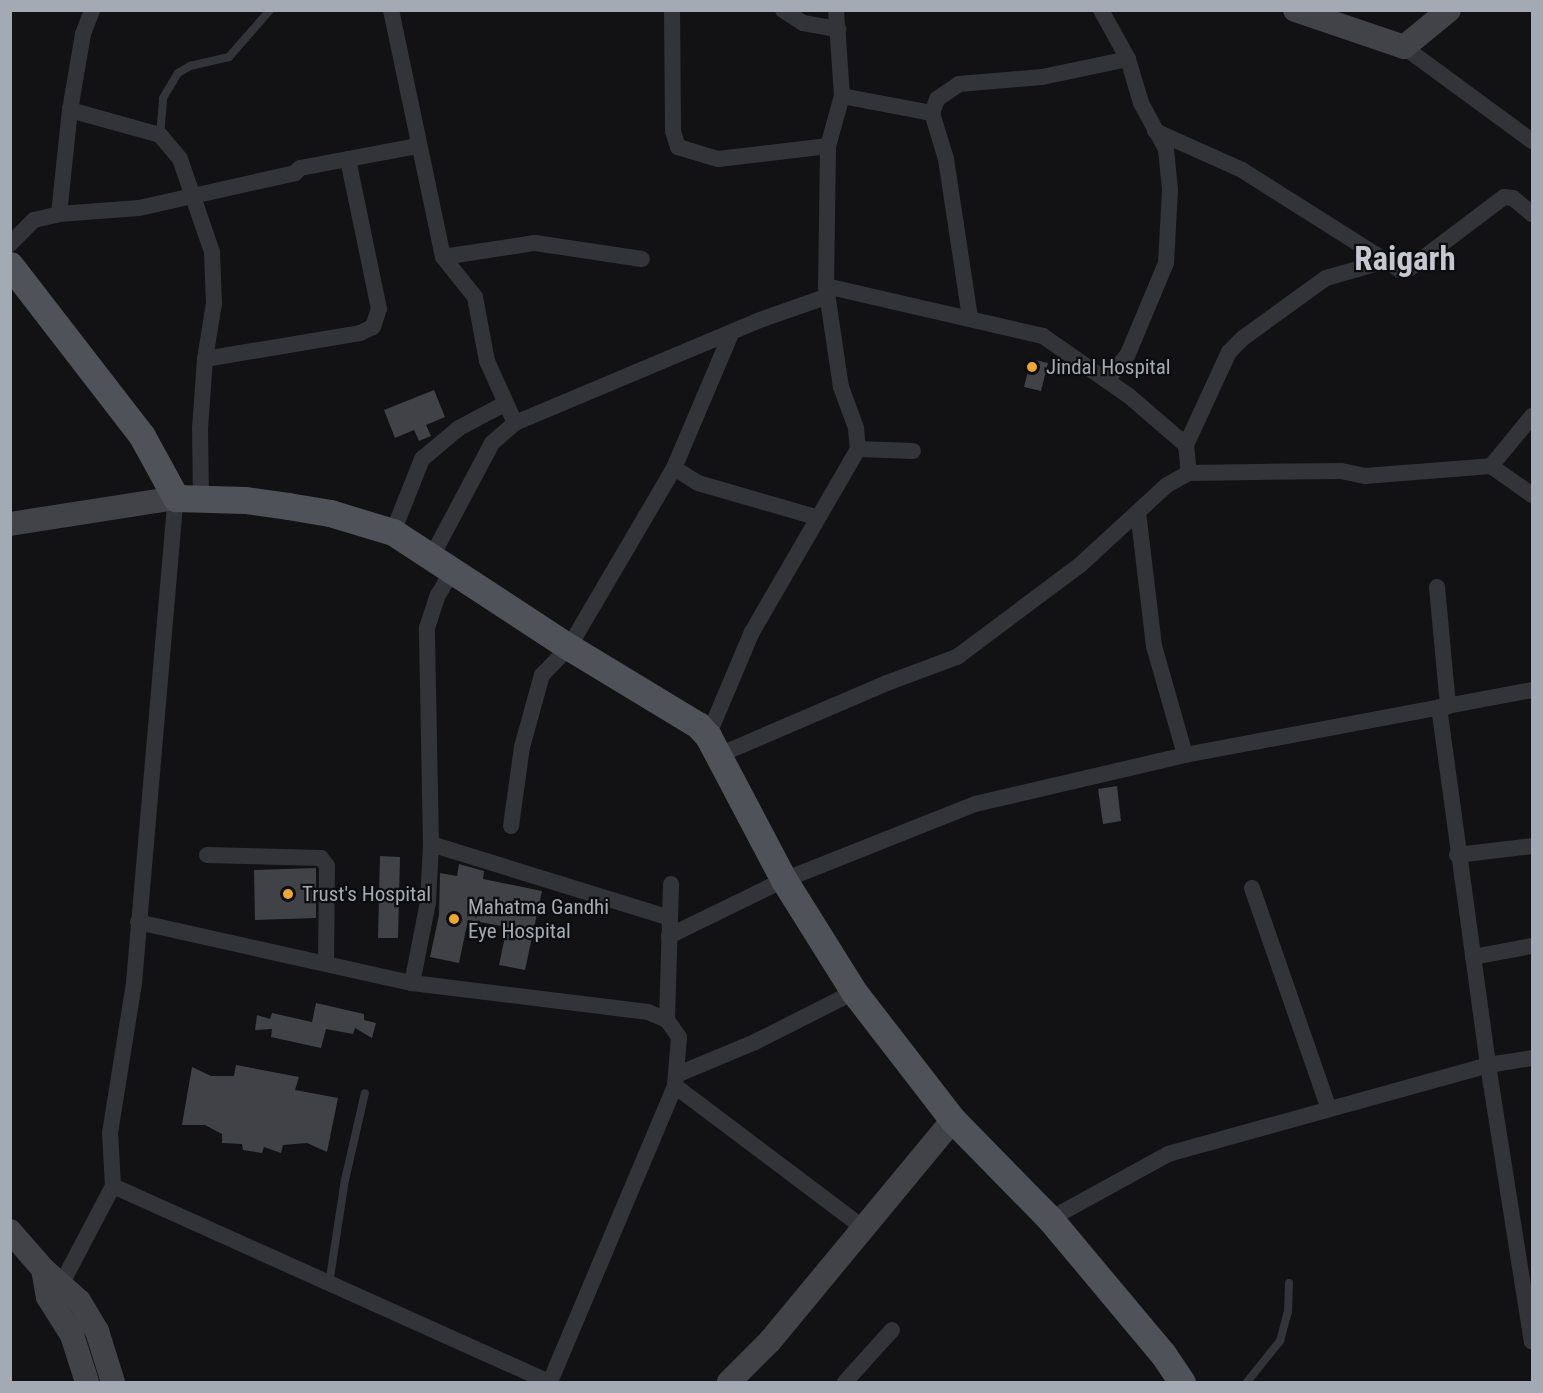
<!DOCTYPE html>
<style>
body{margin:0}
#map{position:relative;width:1543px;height:1393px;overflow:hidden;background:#121214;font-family:"Roboto Condensed",sans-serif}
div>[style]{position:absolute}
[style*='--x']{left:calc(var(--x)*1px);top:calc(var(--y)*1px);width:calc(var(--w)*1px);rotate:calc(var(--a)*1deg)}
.building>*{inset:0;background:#414247}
.lane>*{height:8px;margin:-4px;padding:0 4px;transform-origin:4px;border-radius:4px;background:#333439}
.street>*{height:16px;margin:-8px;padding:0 8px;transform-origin:8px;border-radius:8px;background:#333439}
.secondary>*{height:24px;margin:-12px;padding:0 12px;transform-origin:12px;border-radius:12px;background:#414349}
.primary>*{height:27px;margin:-13.5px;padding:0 13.5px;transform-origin:13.5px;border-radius:13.5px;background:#4f5258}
.dots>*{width:16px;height:16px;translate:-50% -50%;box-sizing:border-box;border:3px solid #0d0d0f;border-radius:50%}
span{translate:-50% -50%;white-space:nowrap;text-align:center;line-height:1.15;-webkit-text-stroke:4.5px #0d0d0f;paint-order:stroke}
.poi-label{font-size:21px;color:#a4aab4}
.left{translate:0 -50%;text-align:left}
.town-label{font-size:33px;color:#c5c8d0;font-weight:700}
.frame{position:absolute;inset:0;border:12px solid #a4aab4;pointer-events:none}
</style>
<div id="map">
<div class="building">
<i style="clip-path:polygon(1031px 359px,1048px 363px,1041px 391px,1024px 387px)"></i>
<i style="clip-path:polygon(434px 390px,445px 417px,426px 425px,431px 436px,419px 441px,414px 430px,395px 438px,384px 410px)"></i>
<i style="clip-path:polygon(1117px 786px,1121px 821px,1103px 824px,1098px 789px)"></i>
<i style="clip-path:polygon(380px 856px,400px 857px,398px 938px,378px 938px)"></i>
<i style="clip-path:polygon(459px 864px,484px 871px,483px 879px,542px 891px,525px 970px,499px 965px,507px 927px,468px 920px,459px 963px,430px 957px,439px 915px,440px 873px,457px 876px)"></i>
<i style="clip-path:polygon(316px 868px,316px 918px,255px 920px,254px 870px)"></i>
<i style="clip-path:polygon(316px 1003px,364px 1014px,364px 1020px,376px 1023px,372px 1038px,355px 1028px,353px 1034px,326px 1029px,321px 1048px,271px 1037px,272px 1029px,255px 1030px,257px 1015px,270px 1019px,272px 1013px,312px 1022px)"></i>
<i style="clip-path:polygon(236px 1065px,299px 1077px,295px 1090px,338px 1098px,327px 1152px,307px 1143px,283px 1145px,281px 1153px,264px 1147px,262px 1153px,243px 1150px,242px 1144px,222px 1143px,222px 1134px,205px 1125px,182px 1125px,192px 1067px,211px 1076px,234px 1076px)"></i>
</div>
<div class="lane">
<i style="--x:160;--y:135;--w:37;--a:-85"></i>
<i style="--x:163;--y:98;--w:29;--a:-59"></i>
<i style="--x:178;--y:73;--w:14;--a:-30"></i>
<i style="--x:190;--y:66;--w:40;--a:-13"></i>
<i style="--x:229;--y:57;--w:62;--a:-48.9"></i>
<i style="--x:329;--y:1284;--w:105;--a:-81.3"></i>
<i style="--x:345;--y:1180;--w:89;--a:-77.1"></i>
<i style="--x:1247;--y:1382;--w:53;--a:-51.2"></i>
<i style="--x:1280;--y:1341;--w:30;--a:-75"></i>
<i style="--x:1288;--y:1312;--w:29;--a:-88"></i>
</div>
<div class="street">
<i style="--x:391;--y:10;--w:252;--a:78.1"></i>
<i style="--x:443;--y:257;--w:51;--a:51.3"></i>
<i style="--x:475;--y:297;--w:65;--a:79.4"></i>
<i style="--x:487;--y:361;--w:68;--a:65.7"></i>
<i style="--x:515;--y:423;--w:266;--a:-22.8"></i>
<i style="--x:760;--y:320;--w:72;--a:-19.4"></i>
<i style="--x:672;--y:10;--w:121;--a:89.5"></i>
<i style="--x:673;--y:131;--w:17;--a:73"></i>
<i style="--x:678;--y:147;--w:42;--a:16.7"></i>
<i style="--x:718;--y:159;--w:111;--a:-6.7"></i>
<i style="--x:783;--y:10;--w:24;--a:33"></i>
<i style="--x:803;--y:23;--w:36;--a:10"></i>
<i style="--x:836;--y:10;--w:86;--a:86"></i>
<i style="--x:842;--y:96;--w:52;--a:105.6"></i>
<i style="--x:828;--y:146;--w:140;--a:90.8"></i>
<i style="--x:826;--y:286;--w:102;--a:81.6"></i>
<i style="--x:841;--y:387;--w:44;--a:69.9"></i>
<i style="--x:856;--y:428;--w:21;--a:85"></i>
<i style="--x:858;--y:449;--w:55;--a:2.1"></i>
<i style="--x:1101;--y:10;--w:56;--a:61.1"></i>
<i style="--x:1128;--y:59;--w:46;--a:73.5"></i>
<i style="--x:1141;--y:103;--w:52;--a:61.5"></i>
<i style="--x:1166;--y:149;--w:41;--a:84.4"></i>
<i style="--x:1170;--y:190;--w:73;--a:93.1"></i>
<i style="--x:1166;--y:263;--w:99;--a:112.7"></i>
<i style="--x:1128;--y:354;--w:33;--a:129"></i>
<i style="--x:1404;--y:47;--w:159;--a:36.3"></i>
<i style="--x:842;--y:96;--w:92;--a:10.7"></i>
<i style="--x:932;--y:113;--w:15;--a:-70"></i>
<i style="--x:937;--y:99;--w:27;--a:-34"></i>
<i style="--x:959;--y:84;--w:83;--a:-4.8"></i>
<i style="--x:1042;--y:77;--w:88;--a:-11.8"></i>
<i style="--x:70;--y:110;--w:93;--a:15.5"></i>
<i style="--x:160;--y:135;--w:31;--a:50"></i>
<i style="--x:180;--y:159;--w:98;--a:71"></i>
<i style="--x:212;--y:252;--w:51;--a:87.8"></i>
<i style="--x:214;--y:303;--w:57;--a:99.1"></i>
<i style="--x:205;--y:359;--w:69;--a:94.1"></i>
<i style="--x:200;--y:428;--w:70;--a:89.2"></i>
<i style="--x:932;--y:113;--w:48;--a:73.1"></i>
<i style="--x:946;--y:159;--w:160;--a:81.4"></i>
<i style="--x:1155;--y:131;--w:95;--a:24.1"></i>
<i style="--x:1242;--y:170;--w:187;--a:32.3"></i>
<i style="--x:1400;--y:270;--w:10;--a:-11"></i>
<i style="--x:1410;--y:268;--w:118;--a:-37.1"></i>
<i style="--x:1504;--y:197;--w:9;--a:6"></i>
<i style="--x:1513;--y:198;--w:25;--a:40"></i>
<i style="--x:59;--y:214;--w:105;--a:-84"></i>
<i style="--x:70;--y:110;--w:77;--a:-80.3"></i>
<i style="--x:83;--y:34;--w:26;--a:-69"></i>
<i style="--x:10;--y:244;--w:34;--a:-45"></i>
<i style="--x:34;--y:220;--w:26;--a:-13"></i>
<i style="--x:59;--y:214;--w:80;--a:-4.3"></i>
<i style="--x:139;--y:208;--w:160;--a:-12.6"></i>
<i style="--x:295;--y:173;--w:7;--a:-45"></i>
<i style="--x:300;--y:168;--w:120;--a:-10.6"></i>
<i style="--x:443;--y:257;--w:93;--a:-8.7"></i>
<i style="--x:535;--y:243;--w:108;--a:8.5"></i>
<i style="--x:826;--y:286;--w:223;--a:13"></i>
<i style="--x:1043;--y:336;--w:105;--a:34.9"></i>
<i style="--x:1129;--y:396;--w:75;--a:40.7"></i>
<i style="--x:1186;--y:445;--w:28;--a:84"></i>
<i style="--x:205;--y:359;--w:157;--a:-9.5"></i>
<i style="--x:360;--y:333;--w:14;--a:-25"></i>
<i style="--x:373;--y:327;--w:19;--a:-72"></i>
<i style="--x:379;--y:309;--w:153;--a:-101.7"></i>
<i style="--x:1186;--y:445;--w:102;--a:-65.2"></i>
<i style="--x:1229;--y:352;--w:20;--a:-45"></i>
<i style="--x:1243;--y:338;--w:102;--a:-35.9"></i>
<i style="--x:1326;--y:278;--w:58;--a:-15.9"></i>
<i style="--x:1491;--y:466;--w:65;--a:-50.6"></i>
<i style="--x:674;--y:468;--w:28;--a:32"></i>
<i style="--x:698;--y:483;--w:123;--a:16.1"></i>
<i style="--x:1138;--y:512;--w:135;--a:83.2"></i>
<i style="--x:1154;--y:646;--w:113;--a:74.1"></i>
<i style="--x:393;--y:532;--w:79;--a:-68.3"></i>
<i style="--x:422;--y:459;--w:48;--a:-40"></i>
<i style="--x:459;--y:428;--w:53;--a:-28"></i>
<i style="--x:432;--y:556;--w:128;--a:-62"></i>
<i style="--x:492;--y:443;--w:30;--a:-41"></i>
<i style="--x:1437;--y:587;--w:120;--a:84.7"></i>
<i style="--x:1439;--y:707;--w:361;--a:82.2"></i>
<i style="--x:1488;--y:1065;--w:280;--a:81"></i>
<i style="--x:708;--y:736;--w:113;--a:-67.1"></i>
<i style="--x:752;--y:632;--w:211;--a:-59.9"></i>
<i style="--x:719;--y:755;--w:183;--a:-23.2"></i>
<i style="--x:887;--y:683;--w:75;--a:-20.4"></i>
<i style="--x:957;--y:657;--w:154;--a:-36.8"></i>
<i style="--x:1080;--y:565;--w:118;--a:-42.6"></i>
<i style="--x:1167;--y:485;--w:25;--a:-29"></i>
<i style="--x:1189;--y:473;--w:152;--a:-0.8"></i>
<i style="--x:1341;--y:471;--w:25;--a:12"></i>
<i style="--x:1365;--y:476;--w:126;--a:-4.5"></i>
<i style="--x:1491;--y:466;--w:50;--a:35.3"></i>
<i style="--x:511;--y:826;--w:80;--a:-82.1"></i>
<i style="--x:522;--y:747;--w:75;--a:-74.5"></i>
<i style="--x:542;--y:675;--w:39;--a:-46"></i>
<i style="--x:569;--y:647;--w:208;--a:-59.6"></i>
<i style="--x:674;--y:468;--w:146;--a:-67"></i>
<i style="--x:431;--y:844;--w:250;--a:17.2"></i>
<i style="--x:207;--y:855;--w:114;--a:1.5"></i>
<i style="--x:321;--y:858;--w:10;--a:53"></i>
<i style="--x:327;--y:866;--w:97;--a:90.6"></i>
<i style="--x:1457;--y:855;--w:76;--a:-6.8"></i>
<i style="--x:1252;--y:888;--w:234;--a:70.8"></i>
<i style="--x:138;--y:922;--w:281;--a:12.6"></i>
<i style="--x:412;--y:983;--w:238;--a:7"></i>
<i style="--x:648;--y:1012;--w:21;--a:23"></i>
<i style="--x:667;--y:1020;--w:21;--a:55"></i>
<i style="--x:679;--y:1037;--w:49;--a:94.7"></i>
<i style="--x:675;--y:1086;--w:321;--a:112.9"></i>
<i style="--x:669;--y:936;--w:128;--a:-26"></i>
<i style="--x:784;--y:880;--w:206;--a:-21.7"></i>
<i style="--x:975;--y:804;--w:216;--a:-13.1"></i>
<i style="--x:1185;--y:755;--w:353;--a:-10.6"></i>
<i style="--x:1473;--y:957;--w:60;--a:-10.6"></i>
<i style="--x:412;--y:983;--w:83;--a:-78.8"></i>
<i style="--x:428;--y:902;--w:58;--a:-87"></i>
<i style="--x:431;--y:844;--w:216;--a:-91.1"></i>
<i style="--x:427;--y:628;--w:35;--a:-72"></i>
<i style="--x:438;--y:595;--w:29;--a:-59"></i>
<i style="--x:667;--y:1020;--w:136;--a:-88.3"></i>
<i style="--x:676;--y:1075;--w:86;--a:-22.7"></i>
<i style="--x:755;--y:1042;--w:111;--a:-26.8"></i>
<i style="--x:675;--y:1086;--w:238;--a:37"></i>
<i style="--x:113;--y:1186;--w:478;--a:24.2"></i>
<i style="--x:1050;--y:1219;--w:135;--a:-28.8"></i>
<i style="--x:1168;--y:1154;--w:332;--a:-15.5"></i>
<i style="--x:1488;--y:1065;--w:45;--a:-9"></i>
<i style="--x:62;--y:1283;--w:110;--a:-62.3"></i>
<i style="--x:113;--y:1186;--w:53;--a:-93.2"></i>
<i style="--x:110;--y:1133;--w:152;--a:-80.9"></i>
<i style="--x:134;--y:983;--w:487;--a:-85.1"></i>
<i style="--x:845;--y:1382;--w:70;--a:-47.9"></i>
</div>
<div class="secondary">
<i style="--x:1295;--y:10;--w:115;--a:18.7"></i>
<i style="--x:1404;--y:47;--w:58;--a:-39.4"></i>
<i style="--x:10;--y:524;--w:168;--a:-8.9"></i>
<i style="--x:10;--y:1231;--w:50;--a:49"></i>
<i style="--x:43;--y:1269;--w:48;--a:41.6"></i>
<i style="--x:79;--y:1301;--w:35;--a:59"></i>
<i style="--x:97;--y:1331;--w:53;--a:72.6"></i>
<i style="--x:43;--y:1269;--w:28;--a:80"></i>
<i style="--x:48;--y:1297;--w:45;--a:57.7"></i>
<i style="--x:72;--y:1335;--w:49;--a:72.3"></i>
<i style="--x:729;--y:1382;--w:58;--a:-45"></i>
<i style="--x:770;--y:1341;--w:287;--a:-50.4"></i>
</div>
<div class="primary">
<i style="--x:10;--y:265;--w:216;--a:52.3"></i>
<i style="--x:142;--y:436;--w:71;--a:61.3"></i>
<i style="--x:176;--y:498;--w:69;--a:1.7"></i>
<i style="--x:245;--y:500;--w:43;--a:7.9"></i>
<i style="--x:288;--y:506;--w:43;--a:9.5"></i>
<i style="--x:330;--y:513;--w:66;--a:16.8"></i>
<i style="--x:393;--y:532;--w:210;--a:33.2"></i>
<i style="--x:569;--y:647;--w:151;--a:31.2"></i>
<i style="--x:698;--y:725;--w:15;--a:48"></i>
<i style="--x:708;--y:736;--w:163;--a:62.2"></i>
<i style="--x:784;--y:880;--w:132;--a:58"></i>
<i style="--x:854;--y:992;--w:162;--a:52.3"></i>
<i style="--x:953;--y:1120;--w:139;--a:45.6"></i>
<i style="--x:1050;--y:1219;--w:176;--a:50.1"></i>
<i style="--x:1163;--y:1354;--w:34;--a:56"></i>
</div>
<div class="dots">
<i style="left:1032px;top:367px;background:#eda631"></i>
<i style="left:288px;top:894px;background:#eda631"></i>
<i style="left:454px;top:919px;background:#eda631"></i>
</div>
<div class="poi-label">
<span class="left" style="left:1046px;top:367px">Jindal Hospital</span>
<span class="left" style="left:302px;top:894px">Trust's Hospital</span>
<span class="left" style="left:468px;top:919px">Mahatma Gandhi<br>Eye Hospital</span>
</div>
<div class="town-label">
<span style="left:1405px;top:259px">Raigarh</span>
</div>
<div class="frame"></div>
</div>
